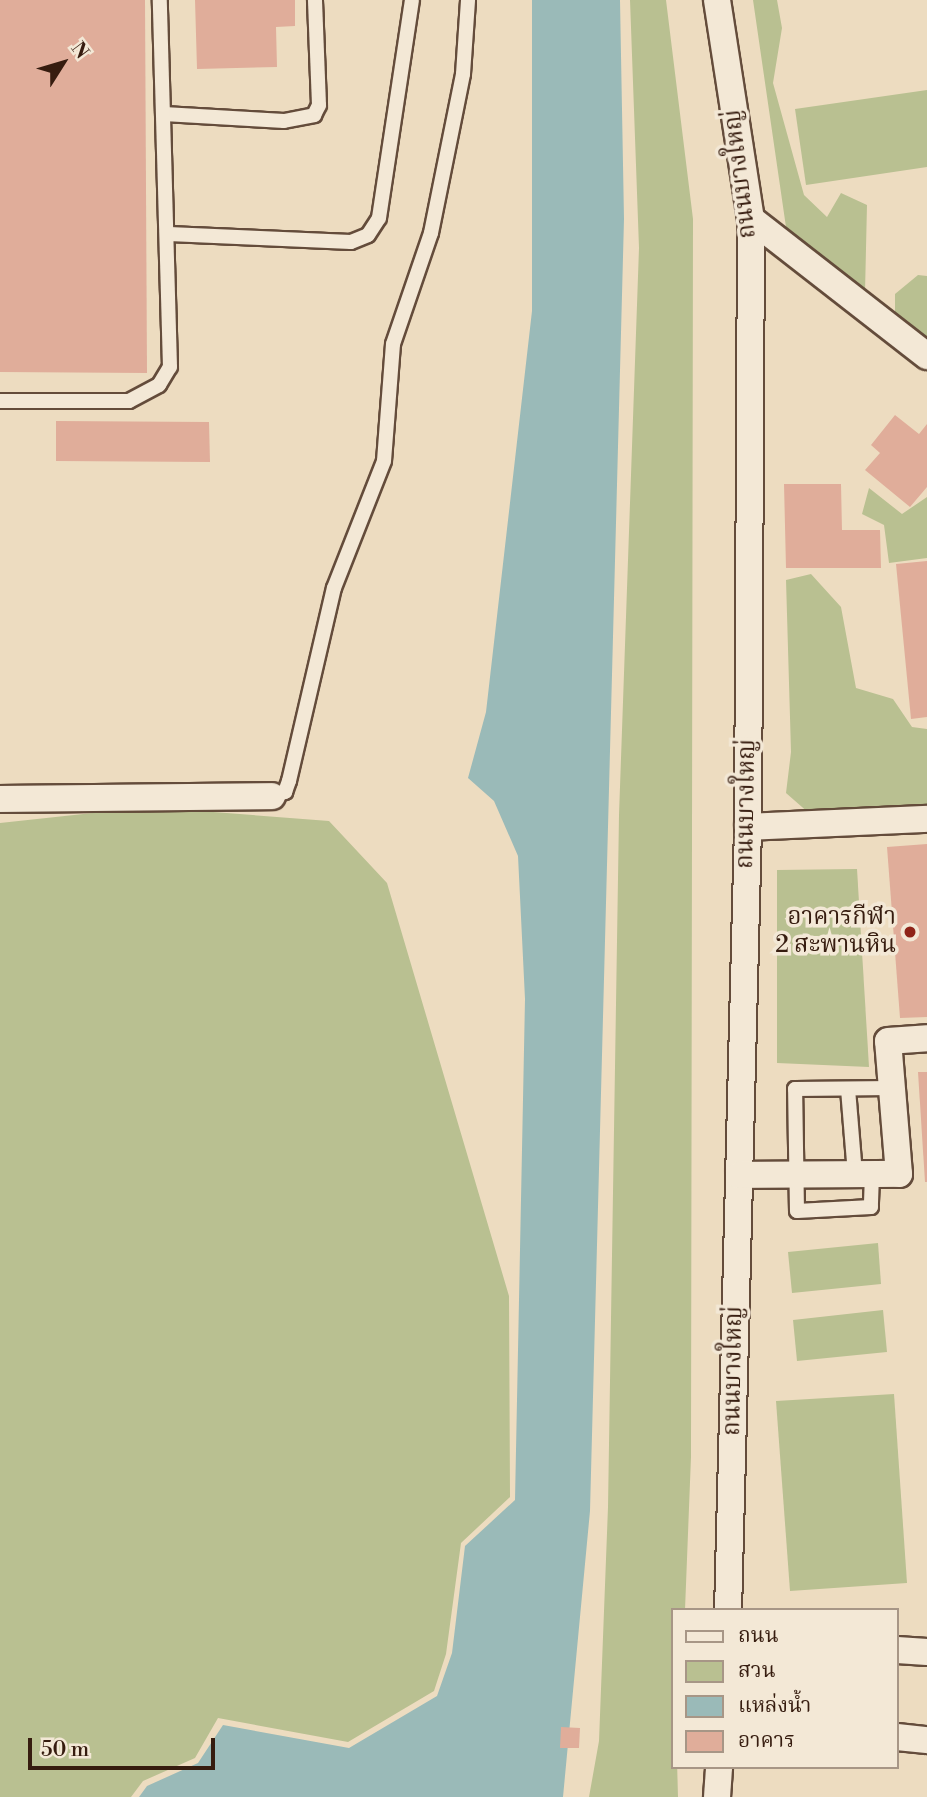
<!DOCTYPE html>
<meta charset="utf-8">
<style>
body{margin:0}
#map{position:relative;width:927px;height:1797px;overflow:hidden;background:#eddcc0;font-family:"Libre Bodoni","Noto Serif Thai",serif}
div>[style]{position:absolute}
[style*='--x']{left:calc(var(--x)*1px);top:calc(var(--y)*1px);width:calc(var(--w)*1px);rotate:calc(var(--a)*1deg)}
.green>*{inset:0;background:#b9c091}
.water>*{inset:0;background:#9abab8}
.building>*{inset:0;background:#e0ad9a}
.roads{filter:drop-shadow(2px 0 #644c3b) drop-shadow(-2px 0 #644c3b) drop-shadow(0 2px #644c3b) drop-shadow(0 -2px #644c3b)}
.lane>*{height:14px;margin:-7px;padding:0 7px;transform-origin:7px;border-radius:7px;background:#f3e8d6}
.street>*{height:26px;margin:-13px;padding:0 13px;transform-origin:13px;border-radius:13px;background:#f3e8d6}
.dots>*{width:19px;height:19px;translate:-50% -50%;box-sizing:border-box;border:4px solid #f3e8d6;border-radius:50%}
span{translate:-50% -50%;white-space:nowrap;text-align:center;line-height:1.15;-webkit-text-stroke:7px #f3e8d6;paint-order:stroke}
.street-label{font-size:24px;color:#361c0f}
.poi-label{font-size:24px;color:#361c0f}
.right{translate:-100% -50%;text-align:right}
.legend{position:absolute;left:671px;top:1608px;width:228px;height:161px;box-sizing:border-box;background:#f3e8d6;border:2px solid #a79686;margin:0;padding:9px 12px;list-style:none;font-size:21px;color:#361c0f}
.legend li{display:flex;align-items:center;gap:14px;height:35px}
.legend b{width:35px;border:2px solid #a79686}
.north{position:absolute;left:28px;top:28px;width:70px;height:70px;-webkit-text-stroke:5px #f3e8d6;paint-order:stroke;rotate:53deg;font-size:19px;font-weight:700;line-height:28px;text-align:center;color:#361c0f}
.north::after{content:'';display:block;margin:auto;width:24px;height:32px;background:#361c0f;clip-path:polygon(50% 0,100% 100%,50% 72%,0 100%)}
.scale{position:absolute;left:28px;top:1738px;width:187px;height:32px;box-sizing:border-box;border:4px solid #361c0f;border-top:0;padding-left:9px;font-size:21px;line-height:24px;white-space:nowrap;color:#361c0f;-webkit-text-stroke:5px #f3e8d6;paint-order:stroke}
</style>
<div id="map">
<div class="green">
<i style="clip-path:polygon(630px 0,666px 0,693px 219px,691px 1457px,685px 1610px,673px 1610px,678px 1797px,589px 1797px,599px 1741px,608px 1507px,619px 815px,639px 248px)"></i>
<i style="clip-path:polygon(753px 0,777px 0,782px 28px,773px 83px,804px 195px,827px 217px,841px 193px,867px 205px,865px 293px,787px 234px)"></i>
<i style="clip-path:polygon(927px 90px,927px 167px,806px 185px,795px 109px)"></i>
<i style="clip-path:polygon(918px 275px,927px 276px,927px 346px,895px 321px,895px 294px)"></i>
<i style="clip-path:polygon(869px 488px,902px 514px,927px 497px,927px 558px,889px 563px,884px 525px,862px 514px)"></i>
<i style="clip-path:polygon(811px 574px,841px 607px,856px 688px,893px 699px,912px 727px,927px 729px,927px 810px,810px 814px,786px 793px,791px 752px,786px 580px)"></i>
<i style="clip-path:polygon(148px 807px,329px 821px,387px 883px,509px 1296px,510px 1497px,461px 1543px,446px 1654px,434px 1691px,348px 1742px,218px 1718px,195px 1758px,143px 1781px,131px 1797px,0 1797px,0 823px)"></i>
<i style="clip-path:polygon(857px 869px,869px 1067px,777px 1063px,777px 870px)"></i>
<i style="clip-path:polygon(878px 1243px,881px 1284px,792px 1293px,788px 1252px)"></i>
<i style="clip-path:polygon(883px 1310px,887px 1352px,797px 1361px,793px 1320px)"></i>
<i style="clip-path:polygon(894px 1394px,907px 1583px,790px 1591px,776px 1401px)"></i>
</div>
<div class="water">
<i style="clip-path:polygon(532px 0,620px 0,624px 219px,590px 1511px,563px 1797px,139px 1797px,147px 1786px,198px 1763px,223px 1725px,349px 1748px,437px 1696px,452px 1653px,465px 1546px,515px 1500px,525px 999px,518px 856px,494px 801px,468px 778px,486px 712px,532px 311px)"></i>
</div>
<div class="building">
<i style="clip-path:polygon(0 0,145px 0,147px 373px,0 372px)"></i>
<i style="clip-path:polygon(195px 0,295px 0,295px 26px,276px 27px,277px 67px,197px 69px)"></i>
<i style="clip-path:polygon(895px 415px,919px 434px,927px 424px,927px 487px,910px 507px,865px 470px,880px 453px,871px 445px)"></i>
<i style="clip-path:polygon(56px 421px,209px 422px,210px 462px,56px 461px)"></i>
<i style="clip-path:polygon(784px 484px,841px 484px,842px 530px,880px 530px,881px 568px,786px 568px)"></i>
<i style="clip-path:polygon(927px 561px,927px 717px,911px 719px,896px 564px)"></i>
<i style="clip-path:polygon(927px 844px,927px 1017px,900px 1018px,887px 847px)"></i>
<i style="clip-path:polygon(918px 1072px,927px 1072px,927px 1182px,925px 1182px)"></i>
<i style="clip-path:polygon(561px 1727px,580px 1728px,579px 1748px,560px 1748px)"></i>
</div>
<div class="roads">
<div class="lane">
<i style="--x:164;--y:114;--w:120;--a:3.3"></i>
<i style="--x:284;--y:121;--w:31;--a:-11"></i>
<i style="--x:314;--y:115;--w:11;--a:-63"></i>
<i style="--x:319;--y:105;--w:105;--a:-92.2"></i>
<i style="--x:169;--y:234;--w:182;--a:2.5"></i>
<i style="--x:351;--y:242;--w:18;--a:-22"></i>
<i style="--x:368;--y:235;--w:20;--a:-57"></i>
<i style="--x:379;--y:218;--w:220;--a:-81.4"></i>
<i style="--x:0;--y:401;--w:129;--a:0"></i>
<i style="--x:129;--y:401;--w:34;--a:-28"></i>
<i style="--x:159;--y:385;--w:21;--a:-59"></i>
<i style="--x:170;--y:367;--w:367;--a:-91.6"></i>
<i style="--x:272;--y:796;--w:14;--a:-17"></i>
<i style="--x:285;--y:792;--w:12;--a:-70"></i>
<i style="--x:289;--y:781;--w:198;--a:-76.9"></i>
<i style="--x:334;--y:588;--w:136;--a:-68.5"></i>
<i style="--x:384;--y:461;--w:117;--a:-85.6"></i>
<i style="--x:393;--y:344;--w:117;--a:-71.1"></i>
<i style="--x:431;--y:233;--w:162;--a:-78.6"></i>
<i style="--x:463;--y:74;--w:74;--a:-86.1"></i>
<i style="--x:848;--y:1089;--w:85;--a:85.3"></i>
<i style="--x:872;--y:1174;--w:33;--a:92"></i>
<i style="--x:871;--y:1207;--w:74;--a:176.9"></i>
<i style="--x:797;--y:1211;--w:122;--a:-90.9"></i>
<i style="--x:795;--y:1089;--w:97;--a:-0.6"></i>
</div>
<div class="street">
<i style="--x:717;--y:0;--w:222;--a:81.2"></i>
<i style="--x:751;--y:219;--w:608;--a:90.28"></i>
<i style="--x:748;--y:827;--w:783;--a:91.46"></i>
<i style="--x:751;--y:219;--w:223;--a:37.9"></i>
<i style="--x:0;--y:799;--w:272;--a:-0.6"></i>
<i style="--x:748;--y:827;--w:179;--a:-2.6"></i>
<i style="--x:739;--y:1175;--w:160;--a:-0.4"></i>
<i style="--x:899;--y:1174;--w:133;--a:-94.7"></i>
<i style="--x:888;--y:1041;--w:39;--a:-4"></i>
<i style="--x:897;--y:1650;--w:30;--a:4"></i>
<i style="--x:897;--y:1737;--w:30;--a:6"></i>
<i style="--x:717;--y:1797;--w:30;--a:-86"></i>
</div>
</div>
<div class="dots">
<i style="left:910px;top:932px;background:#8f2418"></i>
</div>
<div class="street-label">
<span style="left:741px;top:174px;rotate:-97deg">ถนนบางใหญ่</span>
<span style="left:747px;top:804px;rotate:-89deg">ถนนบางใหญ่</span>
<span style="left:734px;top:1371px;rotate:-89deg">ถนนบางใหญ่</span>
</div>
<div class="poi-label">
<span class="right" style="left:896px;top:932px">อาคารกีฬา<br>2 สะพานหิน</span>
</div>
<ul class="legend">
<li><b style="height:9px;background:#f3e8d6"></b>ถนน</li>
<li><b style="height:19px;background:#b9c091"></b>สวน</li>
<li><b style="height:19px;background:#9abab8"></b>แหล่งน้ำ</li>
<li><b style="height:19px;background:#e0ad9a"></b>อาคาร</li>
</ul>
<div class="north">N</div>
<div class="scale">50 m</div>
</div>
